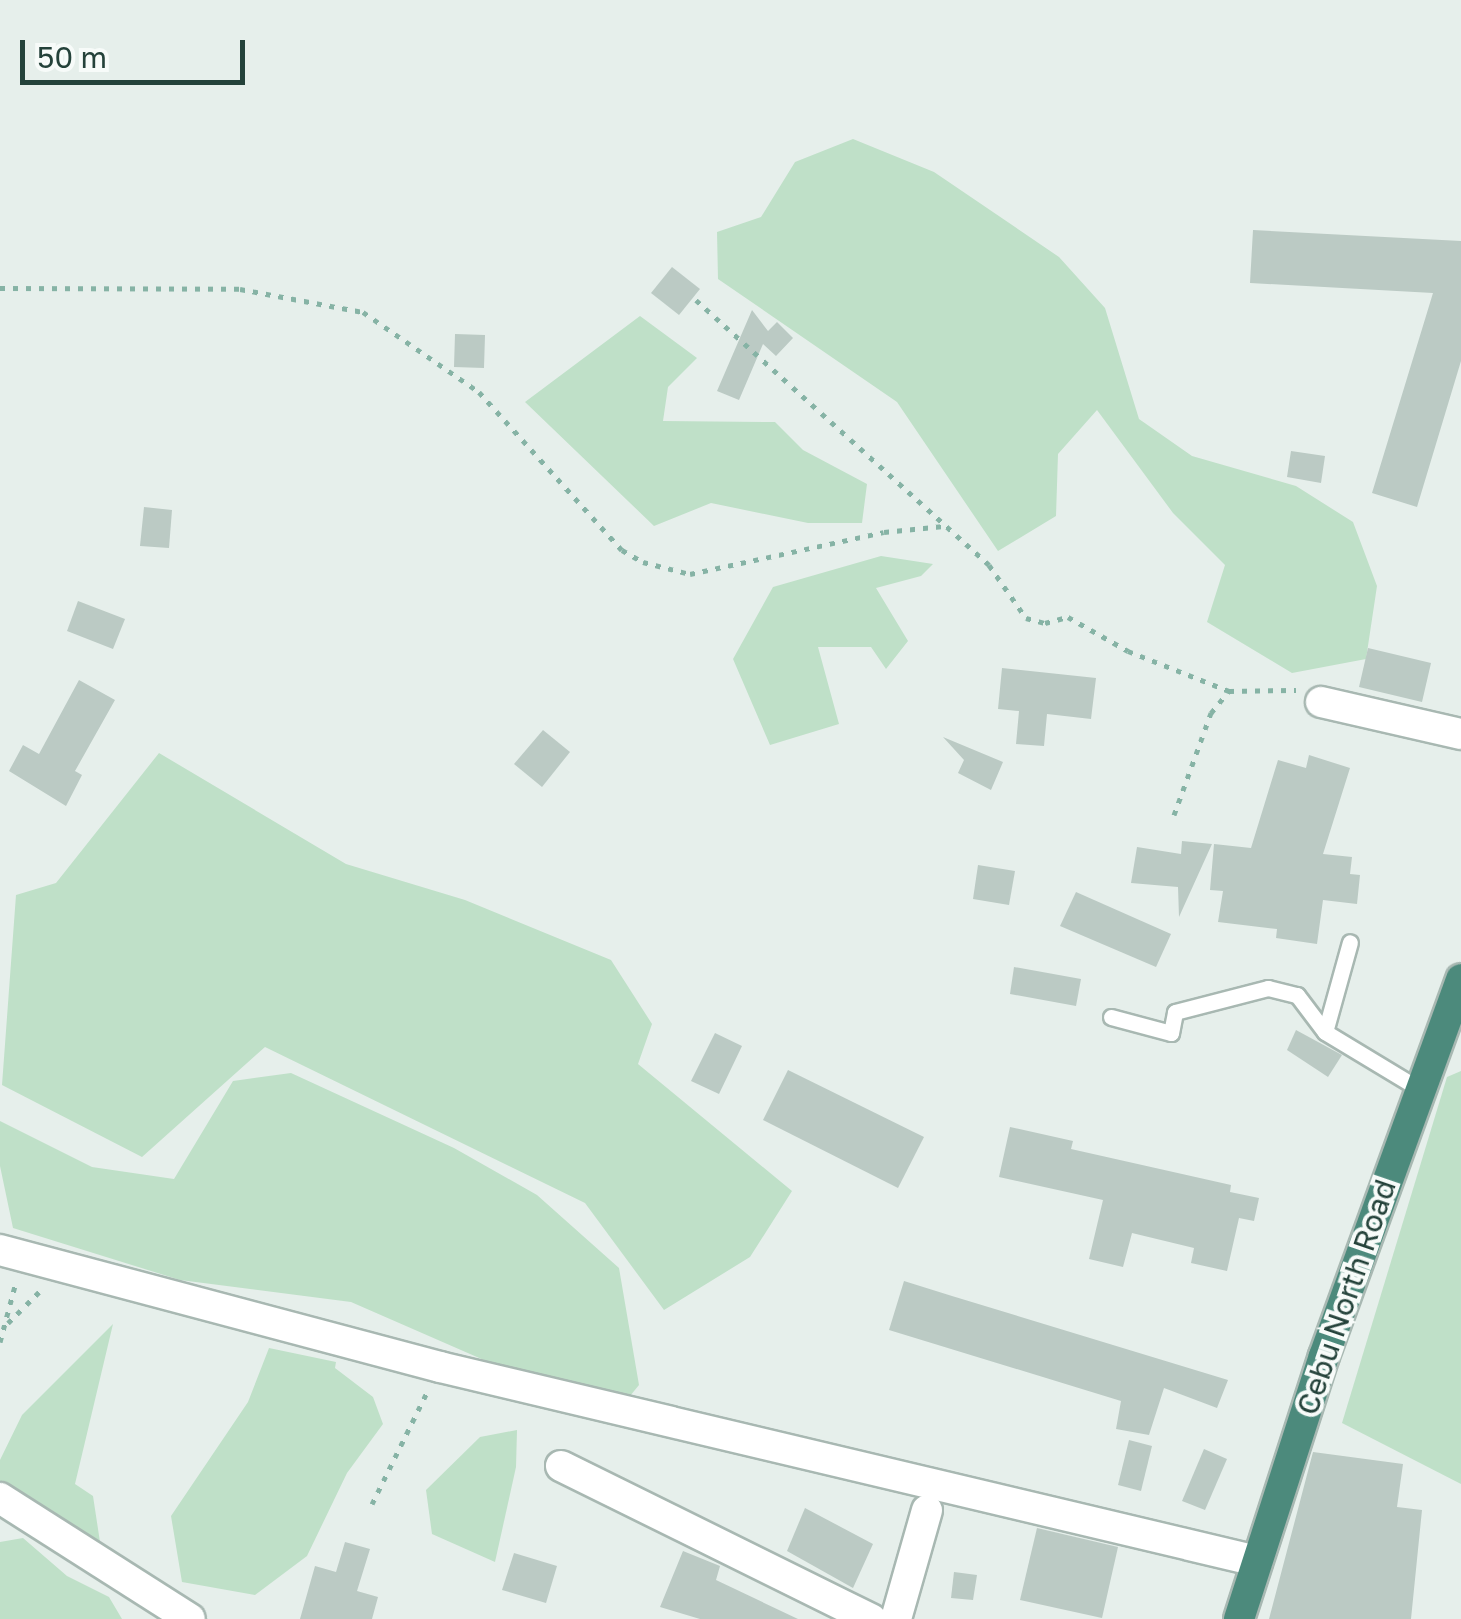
<!DOCTYPE html>
<style>
body{margin:0}
#map{position:relative;width:1461px;height:1619px;overflow:hidden;background:#e6efeb;font-family:"Golos Text",sans-serif}
div>[style]{position:absolute}
[style*='--x']{left:calc(var(--x)*1px);top:calc(var(--y)*1px);width:calc(var(--w)*1px);rotate:calc(var(--a)*1deg)}
.green>*{inset:0;background:#bfe0c8}
.building>*{inset:0;background:#bbcac4}
.path>*{height:5px;margin-top:-2.5px;transform-origin:0;background:repeating-linear-gradient(90deg,#86b3a5 0 5px,transparent 0 13px)}
.roads{filter:drop-shadow(2px 0 #a8b8b2) drop-shadow(-2px 0 #a8b8b2) drop-shadow(0 2px #a8b8b2) drop-shadow(0 -2px #a8b8b2)}
.service>*{height:15px;margin:-7.5px;padding:0 7.5px;transform-origin:7.5px;border-radius:7.5px;background:#fff}
.minor>*{height:30px;margin:-15px;padding:0 15px;transform-origin:15px;border-radius:15px;background:#fff}
.trunk>*{height:30px;margin:-15px;padding:0 15px;transform-origin:15px;border-radius:15px;background:#4c8a7c}
span{translate:-50% -50%;white-space:nowrap;text-align:center;line-height:1.15;-webkit-text-stroke:8px #f7fbf9;paint-order:stroke}
.street-label{font-size:30px;color:#24423a}
.scale{position:absolute;left:20px;top:40px;width:225px;height:45px;box-sizing:border-box;border:5px solid #24423a;border-top:0;padding-left:12px;font-size:30px;line-height:35px;white-space:nowrap;color:#24423a;-webkit-text-stroke:8px #f7fbf9;paint-order:stroke}
</style>
<div id="map">
<div class="green">
<i style="clip-path:polygon(853px 139px,934px 172px,1059px 257px,1105px 308px,1139px 419px,1192px 456px,1296px 486px,1353px 522px,1377px 586px,1366px 659px,1292px 673px,1207px 622px,1225px 565px,1173px 513px,1097px 410px,1058px 454px,1056px 516px,998px 551px,897px 402px,718px 279px,717px 232px,761px 217px,795px 162px)"></i>
<i style="clip-path:polygon(640px 316px,697px 358px,668px 387px,663px 421px,775px 422px,803px 450px,867px 484px,862px 523px,808px 523px,711px 503px,654px 526px,525px 402px)"></i>
<i style="clip-path:polygon(881px 556px,933px 564px,921px 576px,876px 588px,908px 641px,886px 669px,871px 647px,818px 647px,839px 724px,770px 745px,733px 659px,773px 587px)"></i>
<i style="clip-path:polygon(159px 753px,346px 864px,465px 900px,611px 960px,652px 1024px,638px 1064px,792px 1191px,750px 1257px,664px 1310px,585px 1203px,265px 1047px,142px 1157px,2px 1085px,16px 895px,56px 883px)"></i>
<i style="clip-path:polygon(1461px 1071px,1461px 1484px,1342px 1423px,1447px 1077px)"></i>
<i style="clip-path:polygon(291px 1073px,454px 1148px,537px 1195px,619px 1268px,639px 1385px,621px 1407px,509px 1371px,351px 1302px,180px 1280px,13px 1228px,0 1166px,0 1121px,92px 1167px,174px 1179px,233px 1081px)"></i>
<i style="clip-path:polygon(113px 1324px,75px 1484px,93px 1496px,100px 1542px,37px 1524px,0 1492px,0 1460px,22px 1415px)"></i>
<i style="clip-path:polygon(269px 1348px,336px 1362px,335px 1368px,373px 1397px,383px 1424px,347px 1473px,307px 1556px,255px 1595px,182px 1582px,171px 1516px,248px 1402px)"></i>
<i style="clip-path:polygon(517px 1430px,516px 1467px,495px 1562px,432px 1534px,426px 1490px,480px 1437px)"></i>
<i style="clip-path:polygon(23px 1538px,67px 1576px,109px 1597px,122px 1619px,0 1619px,0 1542px)"></i>
</div>
<div class="building">
<i style="clip-path:polygon(1253px 230px,1461px 241px,1461px 361px,1417px 507px,1372px 493px,1433px 293px,1250px 283px)"></i>
<i style="clip-path:polygon(672px 267px,700px 289px,679px 315px,651px 293px)"></i>
<i style="clip-path:polygon(752px 310px,768px 331px,777px 322px,793px 338px,776px 356px,763px 344px,739px 400px,717px 391px)"></i>
<i style="clip-path:polygon(455px 334px,485px 335px,484px 368px,454px 367px)"></i>
<i style="clip-path:polygon(1291px 451px,1325px 456px,1321px 483px,1287px 477px)"></i>
<i style="clip-path:polygon(144px 507px,172px 510px,169px 548px,140px 546px)"></i>
<i style="clip-path:polygon(78px 601px,125px 619px,113px 649px,67px 631px)"></i>
<i style="clip-path:polygon(1368px 648px,1431px 663px,1422px 702px,1359px 687px)"></i>
<i style="clip-path:polygon(1002px 668px,1096px 678px,1091px 719px,1047px 714px,1044px 746px,1016px 744px,1019px 711px,998px 709px)"></i>
<i style="clip-path:polygon(79px 680px,115px 700px,75px 771px,82px 775px,66px 806px,9px 771px,23px 745px,39px 754px)"></i>
<i style="clip-path:polygon(543px 730px,570px 752px,542px 787px,514px 764px)"></i>
<i style="clip-path:polygon(943px 737px,1003px 762px,991px 790px,958px 773px,964px 760px)"></i>
<i style="clip-path:polygon(1309px 755px,1350px 768px,1323px 854px,1352px 857px,1350px 874px,1360px 875px,1357px 904px,1323px 900px,1317px 944px,1276px 938px,1277px 929px,1218px 922px,1223px 891px,1210px 890px,1214px 844px,1251px 848px,1278px 760px,1306px 768px)"></i>
<i style="clip-path:polygon(1182px 841px,1212px 844px,1179px 917px,1178px 887px,1131px 883px,1137px 847px,1181px 854px)"></i>
<i style="clip-path:polygon(978px 865px,1015px 871px,1009px 905px,973px 899px)"></i>
<i style="clip-path:polygon(1076px 892px,1171px 934px,1156px 967px,1060px 926px)"></i>
<i style="clip-path:polygon(1014px 967px,1081px 979px,1076px 1006px,1010px 994px)"></i>
<i style="clip-path:polygon(1296px 1030px,1342px 1055px,1328px 1077px,1287px 1050px)"></i>
<i style="clip-path:polygon(715px 1033px,742px 1046px,719px 1094px,691px 1081px)"></i>
<i style="clip-path:polygon(788px 1070px,924px 1137px,898px 1188px,763px 1120px)"></i>
<i style="clip-path:polygon(1010px 1127px,1073px 1141px,1071px 1149px,1231px 1185px,1230px 1192px,1259px 1198px,1254px 1221px,1239px 1218px,1227px 1271px,1191px 1263px,1194px 1248px,1132px 1233px,1123px 1267px,1089px 1259px,1103px 1200px,999px 1177px)"></i>
<i style="clip-path:polygon(904px 1281px,952px 1296px,1228px 1380px,1217px 1408px,1164px 1388px,1149px 1435px,1116px 1429px,1121px 1401px,889px 1330px)"></i>
<i style="clip-path:polygon(1129px 1440px,1152px 1446px,1141px 1491px,1118px 1485px)"></i>
<i style="clip-path:polygon(1204px 1449px,1227px 1459px,1205px 1510px,1182px 1501px)"></i>
<i style="clip-path:polygon(1313px 1452px,1403px 1464px,1397px 1507px,1422px 1510px,1411px 1619px,1269px 1619px)"></i>
<i style="clip-path:polygon(805px 1508px,873px 1544px,853px 1588px,787px 1551px)"></i>
<i style="clip-path:polygon(1037px 1528px,1118px 1547px,1102px 1618px,1020px 1600px)"></i>
<i style="clip-path:polygon(345px 1542px,370px 1549px,357px 1591px,378px 1597px,372px 1619px,300px 1619px,315px 1566px,336px 1572px)"></i>
<i style="clip-path:polygon(683px 1551px,720px 1566px,716px 1580px,798px 1619px,700px 1619px,660px 1607px)"></i>
<i style="clip-path:polygon(514px 1553px,557px 1566px,546px 1603px,502px 1590px)"></i>
<i style="clip-path:polygon(954px 1572px,977px 1575px,973px 1600px,951px 1598px)"></i>
</div>
<div class="path">
<i style="--x:0;--y:288;--w:240;--a:0.2"></i>
<i style="--x:240;--y:289;--w:125;--a:10.6"></i>
<i style="--x:363;--y:312;--w:141;--a:34.6"></i>
<i style="--x:479;--y:392;--w:213;--a:47.9"></i>
<i style="--x:622;--y:550;--w:24;--a:30"></i>
<i style="--x:643;--y:562;--w:49;--a:14.3"></i>
<i style="--x:690;--y:574;--w:198;--a:-12.2"></i>
<i style="--x:884;--y:532;--w:60;--a:-5.7"></i>
<i style="--x:696;--y:300;--w:395;--a:42.1"></i>
<i style="--x:989;--y:565;--w:65;--a:55.1"></i>
<i style="--x:1026;--y:618;--w:20;--a:15"></i>
<i style="--x:1045;--y:623;--w:24;--a:-15"></i>
<i style="--x:1068;--y:617;--w:69;--a:29.5"></i>
<i style="--x:1128;--y:651;--w:109;--a:21.6"></i>
<i style="--x:1174;--y:815;--w:109;--a:-70.1"></i>
<i style="--x:1211;--y:713;--w:28;--a:-51"></i>
<i style="--x:1229;--y:691;--w:67;--a:-0.9"></i>
<i style="--x:8;--y:1323;--w:44;--a:-45"></i>
<i style="--x:0;--y:1342;--w:62;--a:-75.1"></i>
<i style="--x:372;--y:1504;--w:125;--a:-63.8"></i>
</div>
<div class="roads">
<div class="service">
<i style="--x:1111;--y:1017;--w:62;--a:14.9"></i>
<i style="--x:1171;--y:1033;--w:21;--a:-79"></i>
<i style="--x:1175;--y:1012;--w:96;--a:-14.5"></i>
<i style="--x:1268;--y:988;--w:30;--a:14"></i>
<i style="--x:1297;--y:995;--w:46;--a:52.9"></i>
<i style="--x:1325;--y:1032;--w:109;--a:31.1"></i>
<i style="--x:1325;--y:1032;--w:93;--a:-74.5"></i>
</div>
<div class="minor">
<i style="--x:1321;--y:702;--w:144;--a:12.9"></i>
<i style="--x:0;--y:1250;--w:455;--a:14.9"></i>
<i style="--x:440;--y:1367;--w:840;--a:13.36"></i>
<i style="--x:561;--y:1466;--w:346;--a:26.3"></i>
<i style="--x:0;--y:1498;--w:225;--a:32.5"></i>
<i style="--x:896;--y:1619;--w:113;--a:-74.1"></i>
</div>
<div class="trunk">
<i style="--x:1239;--y:1619;--w:276;--a:-72.1"></i>
<i style="--x:1324;--y:1356;--w:401;--a:-70"></i>
</div>
</div>
<div class="street-label">
<span style="left:1346px;top:1297px;rotate:-71deg">Cebu North Road</span>
</div>
<div class="scale">50 m</div>
</div>
